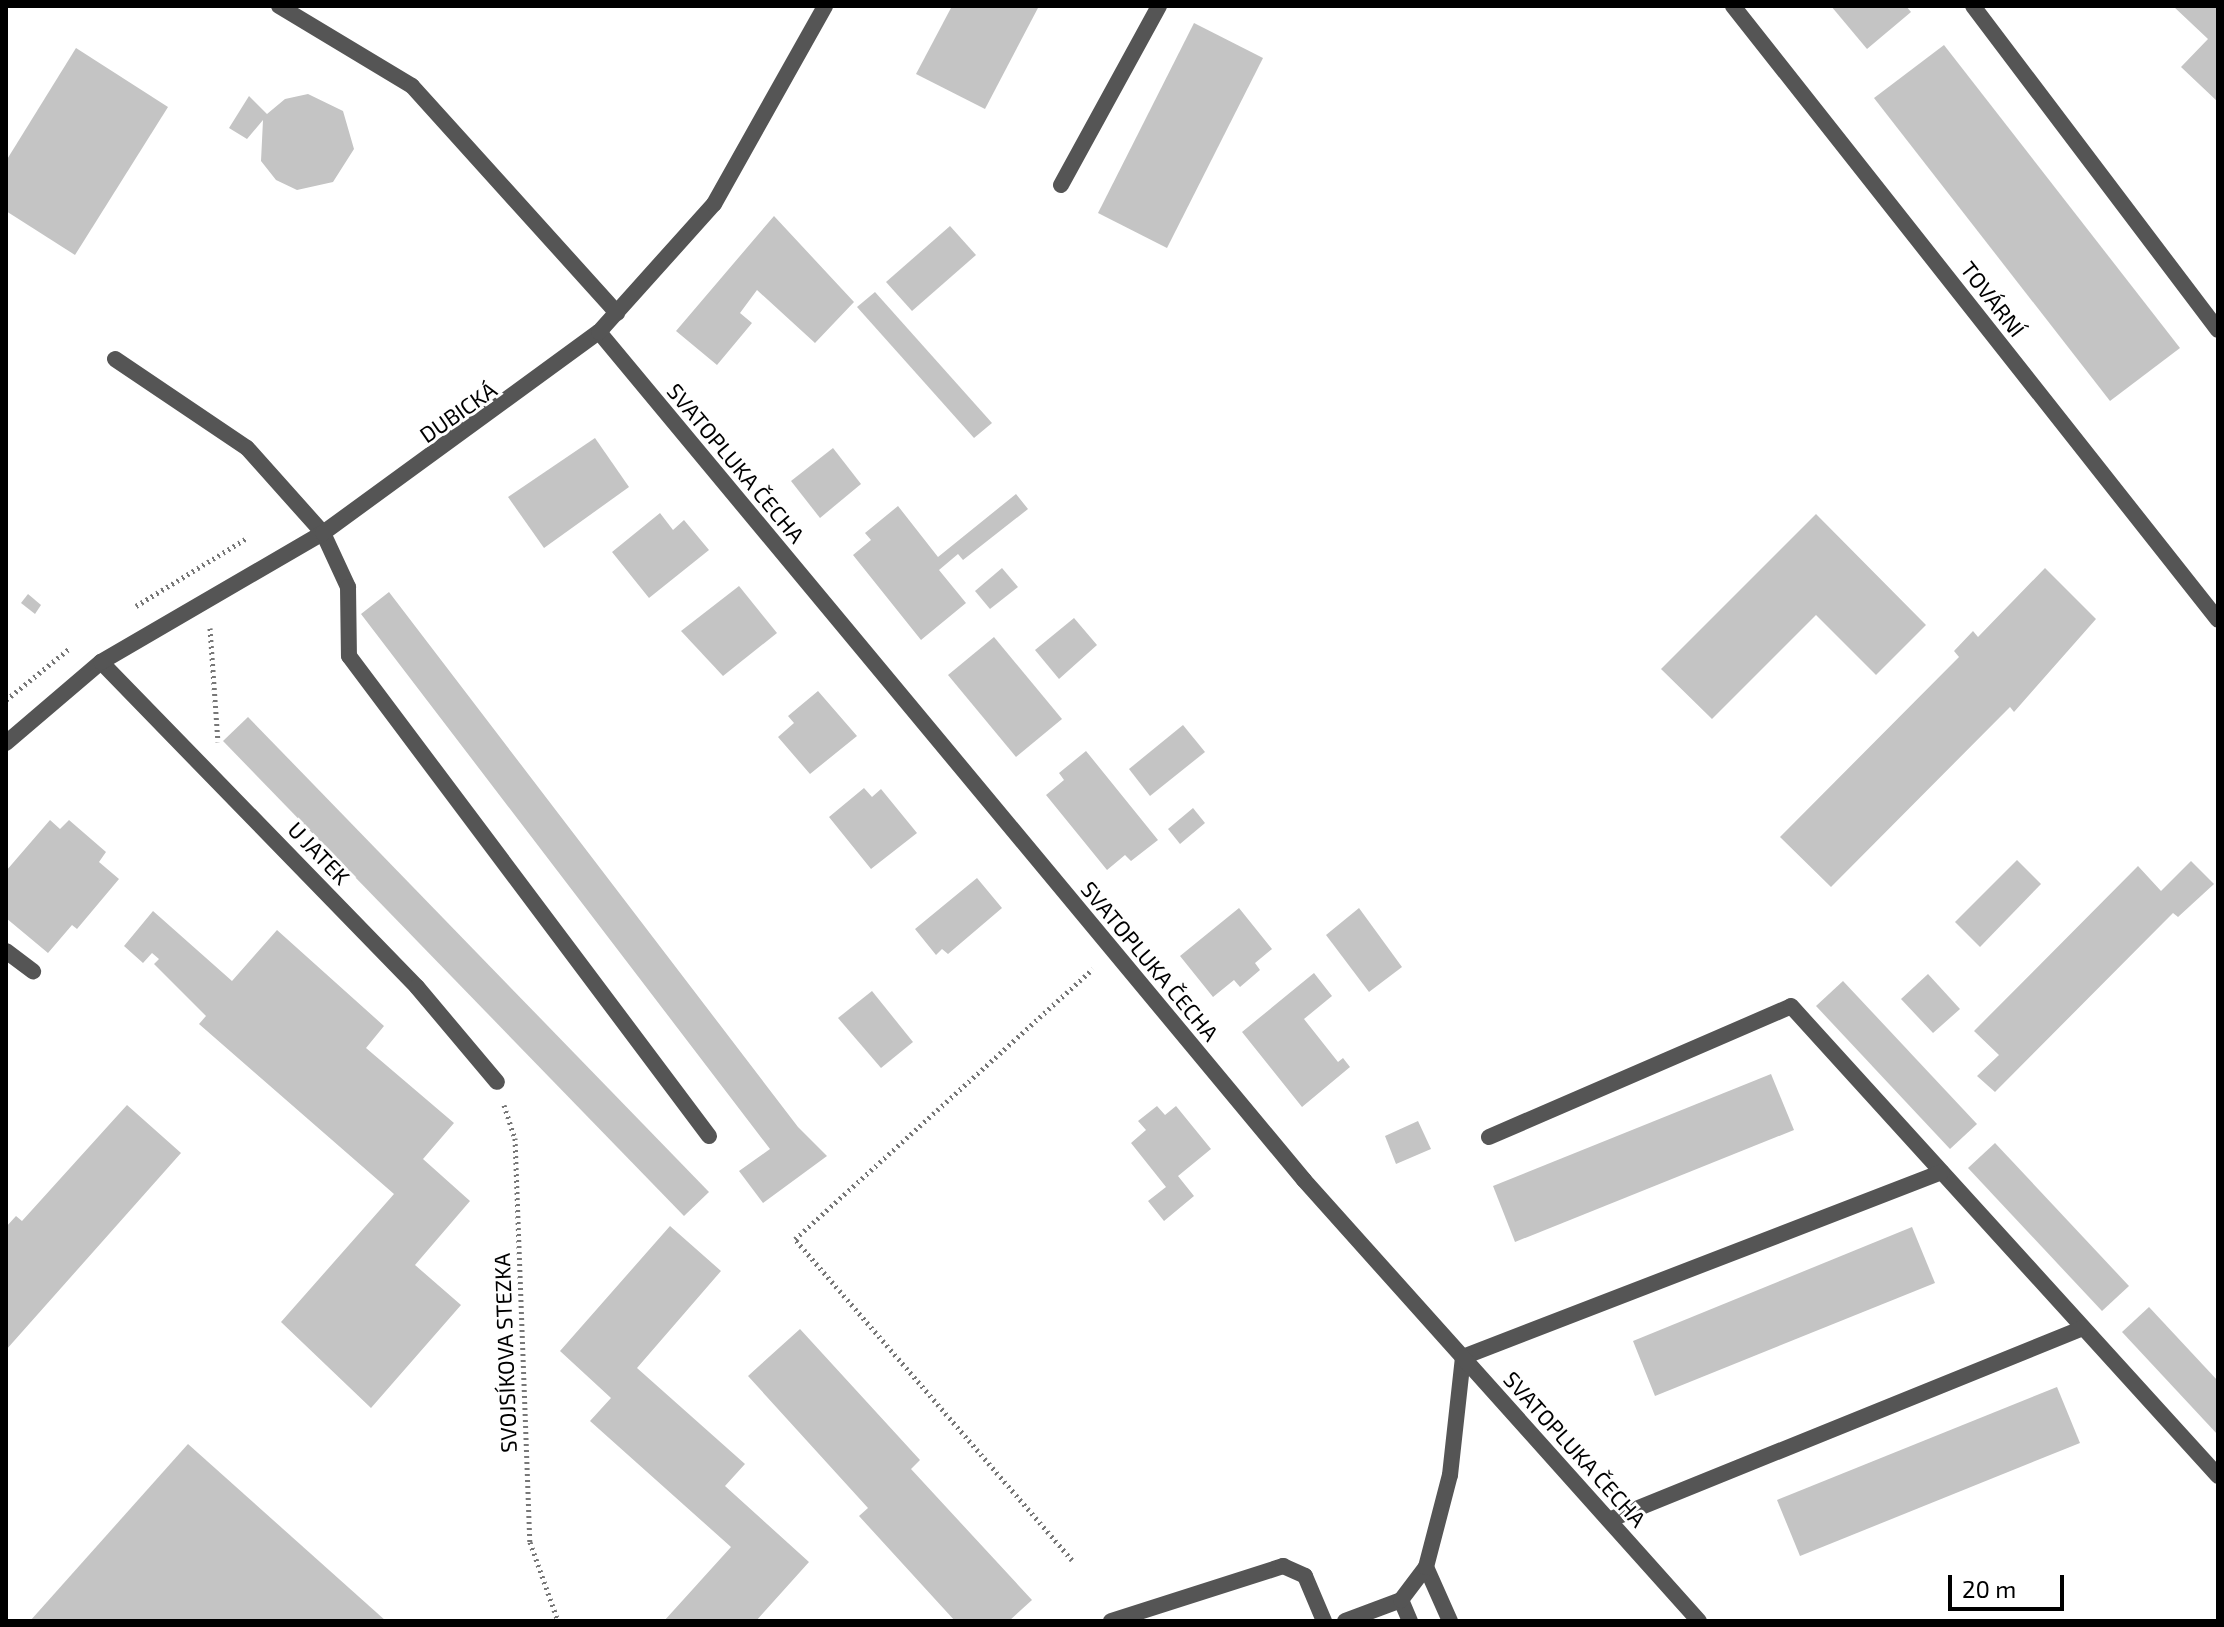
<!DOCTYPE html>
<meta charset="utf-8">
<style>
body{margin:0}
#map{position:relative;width:2224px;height:1627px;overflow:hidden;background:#fff;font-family:"Exo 2",sans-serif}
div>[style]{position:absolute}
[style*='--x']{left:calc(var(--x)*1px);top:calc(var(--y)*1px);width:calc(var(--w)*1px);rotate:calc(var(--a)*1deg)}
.building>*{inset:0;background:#c4c4c4}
.path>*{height:5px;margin-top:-2.5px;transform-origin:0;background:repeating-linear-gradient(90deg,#777 0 2px,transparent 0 6px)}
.service>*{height:16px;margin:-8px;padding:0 8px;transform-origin:8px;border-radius:8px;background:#555}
.minor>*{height:16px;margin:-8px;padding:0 8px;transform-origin:8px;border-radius:8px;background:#555}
span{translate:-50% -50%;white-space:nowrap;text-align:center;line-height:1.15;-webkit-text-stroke:6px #fff;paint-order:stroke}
.street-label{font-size:22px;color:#000}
.frame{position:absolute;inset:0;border:8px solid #000;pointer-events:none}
.scale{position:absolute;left:1948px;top:1575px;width:116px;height:36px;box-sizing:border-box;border:4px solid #000;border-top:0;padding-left:10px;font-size:24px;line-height:28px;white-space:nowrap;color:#000;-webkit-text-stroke:6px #fff;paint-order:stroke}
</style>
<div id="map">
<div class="building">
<i style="clip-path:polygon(952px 6px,1039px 6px,985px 109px,916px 74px)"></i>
<i style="clip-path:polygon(1831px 6px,1906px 6px,1911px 12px,1867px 49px)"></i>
<i style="clip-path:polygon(2173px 6px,2218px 6px,2218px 102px,2181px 67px,2208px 39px)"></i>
<i style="clip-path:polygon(1194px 23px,1263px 58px,1167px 248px,1098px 213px)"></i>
<i style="clip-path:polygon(1944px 45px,2180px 348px,2110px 401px,1874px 98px)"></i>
<i style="clip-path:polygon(76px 48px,168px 107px,75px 255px,6px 211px,6px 161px)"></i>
<i style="clip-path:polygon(308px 94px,343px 111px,354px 149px,333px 182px,297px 190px,276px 180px,261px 161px,263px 120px,247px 139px,229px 128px,249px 96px,267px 114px,285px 99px)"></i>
<i style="clip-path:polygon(774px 216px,854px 302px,815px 343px,757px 290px,740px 313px,752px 323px,717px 365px,676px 331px)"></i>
<i style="clip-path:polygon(950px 226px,976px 255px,912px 311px,886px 282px)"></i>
<i style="clip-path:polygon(875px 292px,992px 423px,974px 438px,857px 307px)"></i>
<i style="clip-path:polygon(595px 438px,629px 487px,544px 548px,508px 497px)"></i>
<i style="clip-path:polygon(833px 448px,861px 484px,820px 518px,791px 481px)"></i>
<i style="clip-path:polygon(1016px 494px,1028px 509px,963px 560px,958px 554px,939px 570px,966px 603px,921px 640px,853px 555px,871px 540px,865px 533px,898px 506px,938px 557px)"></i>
<i style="clip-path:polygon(660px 513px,673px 530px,684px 520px,709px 550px,649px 598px,612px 552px)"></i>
<i style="clip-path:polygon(1816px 514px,1926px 625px,1876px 675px,1816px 615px,1712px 719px,1661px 669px)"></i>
<i style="clip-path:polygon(1002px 568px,1018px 587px,990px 609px,975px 591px)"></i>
<i style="clip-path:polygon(2045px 568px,2096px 619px,2014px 712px,2010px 707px,1831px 887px,1780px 837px,1959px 657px,1954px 651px,1973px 631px,1978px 637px)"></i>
<i style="clip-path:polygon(739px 586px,777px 633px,723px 676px,681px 631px)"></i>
<i style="clip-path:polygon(389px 592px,798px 1127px,827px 1156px,763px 1203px,739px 1171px,770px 1149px,361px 614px)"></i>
<i style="clip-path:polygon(28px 594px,41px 605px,35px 614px,21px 603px)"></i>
<i style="clip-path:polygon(1074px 618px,1097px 645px,1059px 679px,1035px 650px)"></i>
<i style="clip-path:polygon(994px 637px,1062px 719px,1016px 757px,948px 675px)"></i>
<i style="clip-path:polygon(818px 691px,857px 736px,810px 774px,778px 737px,794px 723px,788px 716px)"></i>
<i style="clip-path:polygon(248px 717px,709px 1192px,684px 1216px,223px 741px)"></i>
<i style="clip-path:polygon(1183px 725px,1205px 752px,1150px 796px,1129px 769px)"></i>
<i style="clip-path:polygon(1086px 751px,1158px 840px,1131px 861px,1125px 855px,1107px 870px,1046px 795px,1064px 780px,1059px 773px)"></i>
<i style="clip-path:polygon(864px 788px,872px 797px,881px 789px,917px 833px,871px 869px,829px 817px)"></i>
<i style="clip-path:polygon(1193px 808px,1205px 823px,1180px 844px,1168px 829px)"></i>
<i style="clip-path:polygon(50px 820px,60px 829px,69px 820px,106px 852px,99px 862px,119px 879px,77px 929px,72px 925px,48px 953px,6px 918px,6px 871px)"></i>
<i style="clip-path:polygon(2017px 860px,2041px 884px,1980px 947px,1955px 922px)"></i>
<i style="clip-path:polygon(2191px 861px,2214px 884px,2178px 917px,2173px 913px,1995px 1092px,1977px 1076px,1999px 1055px,1974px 1031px,2138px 866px,2161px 891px)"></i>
<i style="clip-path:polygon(977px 878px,1002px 908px,948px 954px,942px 949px,936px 955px,915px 929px)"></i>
<i style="clip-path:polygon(1239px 908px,1272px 949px,1255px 963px,1260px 970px,1240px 987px,1234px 980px,1213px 997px,1180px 956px)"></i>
<i style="clip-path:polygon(1359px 908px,1402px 967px,1369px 992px,1326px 935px)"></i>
<i style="clip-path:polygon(153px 911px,232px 981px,277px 930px,384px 1026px,366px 1048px,454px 1123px,423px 1159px,470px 1201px,415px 1265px,461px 1305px,371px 1408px,281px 1322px,394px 1194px,199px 1024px,206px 1016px,154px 964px,159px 959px,152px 953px,143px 963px,124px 946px)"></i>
<i style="clip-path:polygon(1314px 973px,1332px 996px,1304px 1019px,1338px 1062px,1343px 1058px,1350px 1067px,1302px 1107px,1242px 1032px)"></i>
<i style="clip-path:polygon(1928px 974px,1960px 1009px,1933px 1033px,1901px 999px)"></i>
<i style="clip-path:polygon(1843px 981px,1977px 1124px,1950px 1149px,1816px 1006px)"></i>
<i style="clip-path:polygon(872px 991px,913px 1042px,881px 1068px,838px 1018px)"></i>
<i style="clip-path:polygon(1771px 1074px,1794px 1130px,1515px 1242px,1493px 1186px)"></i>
<i style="clip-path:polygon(127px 1105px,181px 1153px,6px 1350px,6px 1227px,16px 1216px,22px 1221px)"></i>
<i style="clip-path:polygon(1157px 1106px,1165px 1115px,1176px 1106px,1211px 1149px,1178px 1176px,1194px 1196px,1164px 1221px,1148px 1201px,1166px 1187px,1131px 1143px,1146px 1130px,1138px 1121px)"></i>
<i style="clip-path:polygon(1418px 1121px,1431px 1149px,1396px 1164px,1385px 1136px)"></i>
<i style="clip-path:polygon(1995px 1143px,2129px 1286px,2102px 1311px,1968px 1168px)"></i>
<i style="clip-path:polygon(670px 1226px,721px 1271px,637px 1368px,745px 1464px,725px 1486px,809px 1562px,756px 1621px,664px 1621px,731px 1547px,590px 1421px,611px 1398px,560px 1351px)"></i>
<i style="clip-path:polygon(1912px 1227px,1935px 1283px,1655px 1396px,1633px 1341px)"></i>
<i style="clip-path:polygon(2149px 1307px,2218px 1381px,2218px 1435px,2122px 1332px)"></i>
<i style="clip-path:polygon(800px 1329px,920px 1460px,911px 1469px,1032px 1600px,1009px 1621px,955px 1621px,859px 1516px,868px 1508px,748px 1376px)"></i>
<i style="clip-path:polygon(2057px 1387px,2080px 1443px,1800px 1556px,1777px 1500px)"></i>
<i style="clip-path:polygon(188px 1444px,386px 1621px,30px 1621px)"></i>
</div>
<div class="path">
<i style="--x:136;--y:606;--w:130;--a:-31.5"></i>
<i style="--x:210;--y:628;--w:114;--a:86"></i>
<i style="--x:6;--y:700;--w:82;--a:-39.1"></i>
<i style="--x:504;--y:1105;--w:35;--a:72"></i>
<i style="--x:515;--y:1138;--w:404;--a:87.9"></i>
<i style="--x:530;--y:1542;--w:84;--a:70.5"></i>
<i style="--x:1072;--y:1560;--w:424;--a:-130.8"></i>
<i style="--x:795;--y:1239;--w:402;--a:-42.2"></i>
</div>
<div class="service">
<i style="--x:279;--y:6;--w:155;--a:31"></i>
<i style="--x:412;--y:86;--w:306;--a:47.9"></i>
<i style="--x:1973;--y:6;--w:406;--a:52.9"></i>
<i style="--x:1061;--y:185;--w:204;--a:-61.3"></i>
<i style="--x:115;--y:359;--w:159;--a:34"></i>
<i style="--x:247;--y:448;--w:114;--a:48.2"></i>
<i style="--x:323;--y:533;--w:60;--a:65.2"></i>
<i style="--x:348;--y:587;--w:69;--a:89.2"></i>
<i style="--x:349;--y:656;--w:600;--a:53.13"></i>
<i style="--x:6;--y:951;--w:34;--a:37"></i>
<i style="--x:1489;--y:1137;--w:329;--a:-23.4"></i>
<i style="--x:1791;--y:1006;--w:635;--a:47.74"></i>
<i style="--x:1609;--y:1520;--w:511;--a:-22.05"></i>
<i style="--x:1426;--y:1567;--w:59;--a:66"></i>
<i style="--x:1401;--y:1600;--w:23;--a:67"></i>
<i style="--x:1111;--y:1621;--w:181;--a:-17.7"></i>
<i style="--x:1283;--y:1566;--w:24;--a:24"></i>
<i style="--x:1305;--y:1576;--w:49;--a:67.1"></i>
<i style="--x:1345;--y:1621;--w:60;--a:-20.6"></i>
<i style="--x:1401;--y:1600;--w:41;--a:-52.9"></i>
<i style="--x:1426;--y:1567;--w:95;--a:-75.4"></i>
<i style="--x:1450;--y:1475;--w:119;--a:-83.7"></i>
<i style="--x:1463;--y:1357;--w:513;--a:-21.12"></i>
</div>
<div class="minor">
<i style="--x:1733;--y:6;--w:782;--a:51.69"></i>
<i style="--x:599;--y:332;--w:1103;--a:50.26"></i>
<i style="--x:1304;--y:1180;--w:592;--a:48.15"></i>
<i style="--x:101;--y:662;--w:453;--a:45.8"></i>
<i style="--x:417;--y:987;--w:124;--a:49.9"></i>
<i style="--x:6;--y:743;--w:125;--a:-40.5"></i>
<i style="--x:101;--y:662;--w:257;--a:-30.2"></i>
<i style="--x:323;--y:533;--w:341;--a:-36.1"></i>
<i style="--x:599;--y:332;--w:172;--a:-48.1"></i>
<i style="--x:714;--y:204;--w:227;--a:-60.7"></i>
</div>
<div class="street-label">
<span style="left:1993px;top:299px;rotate:52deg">TOVÁRNÍ</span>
<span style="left:458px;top:412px;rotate:-35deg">DUBICKÁ</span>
<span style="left:736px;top:463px;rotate:50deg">SVATOPLUKA ČECHA</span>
<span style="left:319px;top:853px;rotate:46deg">U JATEK</span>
<span style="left:1150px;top:961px;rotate:50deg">SVATOPLUKA ČECHA</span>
<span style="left:505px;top:1353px;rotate:-92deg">SVOJSÍKOVA STEZKA</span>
<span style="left:1575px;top:1449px;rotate:48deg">SVATOPLUKA ČECHA</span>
</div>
<div class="frame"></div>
<div class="scale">20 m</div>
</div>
